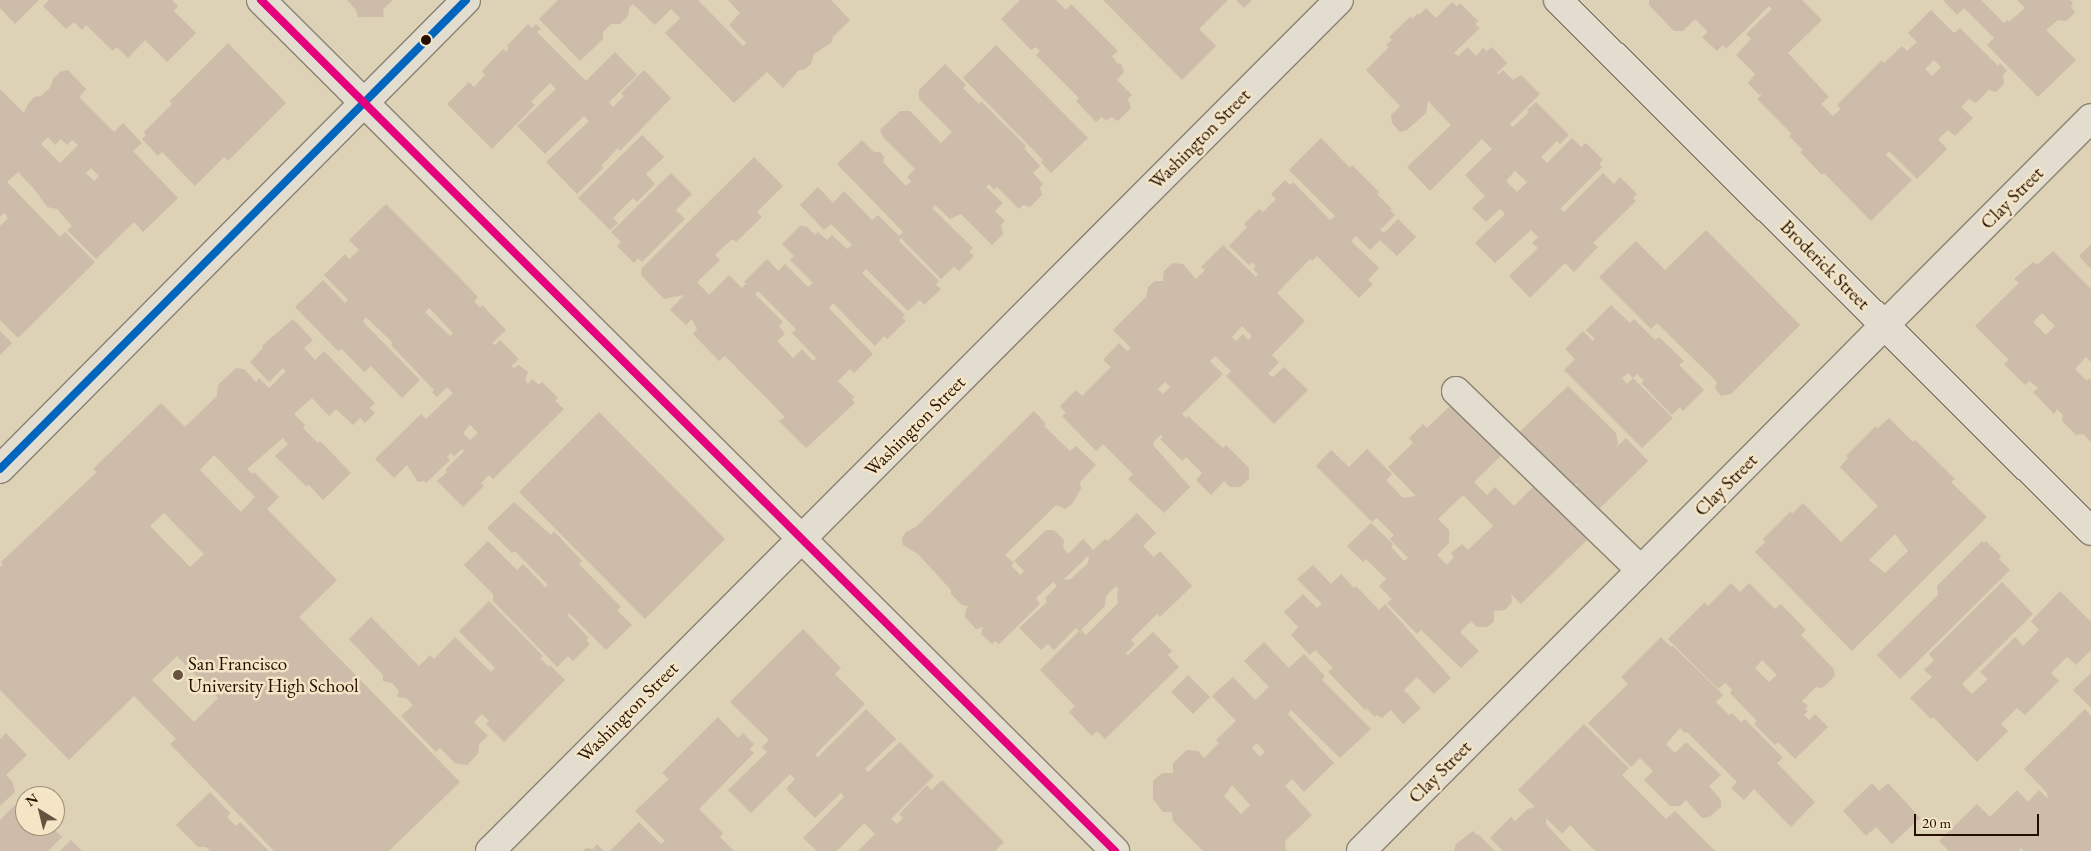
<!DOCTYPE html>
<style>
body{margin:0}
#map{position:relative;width:2091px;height:851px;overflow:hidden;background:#ddd1b6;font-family:"EB Garamond",serif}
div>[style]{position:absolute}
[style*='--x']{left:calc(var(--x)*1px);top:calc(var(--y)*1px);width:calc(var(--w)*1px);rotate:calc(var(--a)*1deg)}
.building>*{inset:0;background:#ccbca9}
.roads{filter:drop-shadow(1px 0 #8c8271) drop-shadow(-1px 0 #8c8271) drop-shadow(0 1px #8c8271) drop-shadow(0 -1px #8c8271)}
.minor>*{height:28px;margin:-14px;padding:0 14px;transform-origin:14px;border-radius:14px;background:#e3ddd0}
.bus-1>*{height:8px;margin:-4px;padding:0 4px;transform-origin:4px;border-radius:4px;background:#0065bd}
.bus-2>*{height:8px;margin:-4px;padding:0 4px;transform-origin:4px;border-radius:4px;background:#e5007d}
.dots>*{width:14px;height:14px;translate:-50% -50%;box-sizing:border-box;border:2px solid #f3e5c6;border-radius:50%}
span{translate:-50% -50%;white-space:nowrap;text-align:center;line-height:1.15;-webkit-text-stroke:5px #f3e5c6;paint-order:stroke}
.street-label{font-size:19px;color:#260f01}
.poi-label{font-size:19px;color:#260f01}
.left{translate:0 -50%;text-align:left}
.north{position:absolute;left:15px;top:786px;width:50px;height:50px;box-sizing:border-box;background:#f3e5c6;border:1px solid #a18f77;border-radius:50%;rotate:324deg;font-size:14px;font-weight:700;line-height:20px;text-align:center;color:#260f01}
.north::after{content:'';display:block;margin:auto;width:18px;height:22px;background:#665340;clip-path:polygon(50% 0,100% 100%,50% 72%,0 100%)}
.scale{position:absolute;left:1914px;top:814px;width:125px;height:22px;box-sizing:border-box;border:2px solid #260f01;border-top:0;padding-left:6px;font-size:15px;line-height:18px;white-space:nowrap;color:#260f01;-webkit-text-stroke:4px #f3e5c6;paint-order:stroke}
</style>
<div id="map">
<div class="building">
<i style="clip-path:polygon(0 0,39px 0,15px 24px,0 8px)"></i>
<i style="clip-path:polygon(49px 0,172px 0,178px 6px,174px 11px,196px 33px,167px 62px,145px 40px,128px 58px,117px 47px,113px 51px,86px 25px,82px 30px,74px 22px,66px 29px,43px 6px)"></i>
<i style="clip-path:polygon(347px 0,393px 0,383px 9px,384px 17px,358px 17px,356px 10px)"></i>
<i style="clip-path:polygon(558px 0,698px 0,743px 46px,746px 43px,729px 25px,740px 13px,728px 0,831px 0,850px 20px,833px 37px,832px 42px,814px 54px,811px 64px,805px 69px,799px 70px,783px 88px,767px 72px,734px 103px,665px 33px,680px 18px,671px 9px,655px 25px,633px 4px,629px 8px,628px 16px,620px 24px,611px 24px,603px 32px,603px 39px,580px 61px,539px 19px)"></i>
<i style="clip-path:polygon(1020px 0,1056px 0,1066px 10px,1071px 4px,1118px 51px,1112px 56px,1117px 63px,1121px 64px,1124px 72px,1117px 80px,1132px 95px,1128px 99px,1131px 108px,1118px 121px,1111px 117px,1106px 121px,1102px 117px,1096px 122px,1076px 101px,1079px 98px,1036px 55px,1040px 51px,1036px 47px,1031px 50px,1001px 19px)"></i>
<i style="clip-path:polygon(1103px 0,1228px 0,1199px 29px,1216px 46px,1182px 80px)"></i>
<i style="clip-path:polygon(1236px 0,1252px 0,1244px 8px)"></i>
<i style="clip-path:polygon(evenodd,1649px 0,1802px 0,1822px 20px,1788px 53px,1829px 97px,1821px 104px,1833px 116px,1841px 109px,1837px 105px,1882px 60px,1884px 63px,1902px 46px,1907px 51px,1917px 42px,1908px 33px,1931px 10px,1954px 33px,1960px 28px,1998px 66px,2000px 63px,2007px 71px,2003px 75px,2004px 84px,1996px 92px,1989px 90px,1976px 103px,1969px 99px,1961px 107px,1973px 118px,1955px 136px,1948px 130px,1938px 139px,1947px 149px,1917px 179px,1889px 151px,1886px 155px,1912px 180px,1871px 221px,1824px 173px,1822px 175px,1800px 152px,1803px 150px,1789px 136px,1792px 134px,1757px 99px,1763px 93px,1759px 95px,1748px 83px,1755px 74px,1736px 55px,1751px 39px,1746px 34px,1772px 9px,1769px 6px,1726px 49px,1723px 45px,1717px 51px,1702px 37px,1708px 32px,1695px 19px,1683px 31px,1674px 31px,1649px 5px,1649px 0,1934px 60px,1941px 67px,1932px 76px,1925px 69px,1934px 60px)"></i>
<i style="clip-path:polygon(1943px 0,1981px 0,2004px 23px,2007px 20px,2009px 22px,2025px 8px,2017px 0,2070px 0,2073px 3px,2071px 6px,2075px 13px,2066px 21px,2058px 20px,2046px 30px,2076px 60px,2038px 97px,1987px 45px,1994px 38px,1964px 8px,1957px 15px)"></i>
<i style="clip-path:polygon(evenodd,1452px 2px,1457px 6px,1460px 3px,1478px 21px,1475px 24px,1480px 28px,1454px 53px,1458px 56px,1468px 47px,1476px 56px,1483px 48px,1487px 51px,1492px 47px,1507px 63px,1497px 73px,1499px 74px,1503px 70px,1513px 80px,1521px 75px,1540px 94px,1510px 124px,1513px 127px,1529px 112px,1527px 110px,1536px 102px,1569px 135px,1560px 144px,1557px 141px,1541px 157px,1547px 163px,1572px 138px,1581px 147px,1586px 143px,1603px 160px,1599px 164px,1602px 167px,1560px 209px,1564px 212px,1603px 173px,1614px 184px,1620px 177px,1637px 194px,1633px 198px,1636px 201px,1593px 243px,1598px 247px,1574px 272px,1565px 263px,1530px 298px,1509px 276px,1538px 248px,1532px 243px,1538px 237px,1531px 230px,1495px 263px,1475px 243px,1505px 214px,1500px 209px,1486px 222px,1472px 208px,1485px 196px,1465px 175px,1492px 149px,1482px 139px,1430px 191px,1407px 167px,1451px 125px,1428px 101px,1426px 113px,1407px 130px,1400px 132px,1392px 123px,1391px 115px,1400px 106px,1366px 70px,1389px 47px,1386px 45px,1392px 40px,1389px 37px,1410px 17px,1412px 19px,1418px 13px,1419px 15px,1426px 8px,1436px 18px,1452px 2px,1515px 171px,1527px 182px,1517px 192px,1506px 181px,1515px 171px)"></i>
<i style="clip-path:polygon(528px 24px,532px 28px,536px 24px,541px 29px,537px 32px,586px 81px,615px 52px,637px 75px,609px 102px,613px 107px,624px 96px,621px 93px,644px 70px,671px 98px,620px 151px,618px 148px,601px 166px,603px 168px,577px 194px,546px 162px,589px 121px,584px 116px,545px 154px,517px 126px,556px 89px,550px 83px,531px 102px,535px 105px,492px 149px,447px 104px,469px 82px,474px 87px,485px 75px,482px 71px,503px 49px,506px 52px,509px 48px,507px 46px)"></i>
<i style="clip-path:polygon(228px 43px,286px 103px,228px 161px,224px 157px,195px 186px,162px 152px,158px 156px,142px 139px,146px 135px,144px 132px,172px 104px,170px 101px)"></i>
<i style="clip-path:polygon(996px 45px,1088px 138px,1051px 173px,1041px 162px,1043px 160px,963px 78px)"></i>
<i style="clip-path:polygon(evenodd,945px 64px,966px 85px,963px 88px,979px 104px,981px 101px,1026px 146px,1024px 148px,1040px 166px,1033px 173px,1043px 184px,1040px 187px,1042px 195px,1030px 207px,1023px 205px,1019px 209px,997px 187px,994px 190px,989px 184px,986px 187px,1003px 203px,995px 211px,1005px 221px,1001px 225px,1003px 234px,992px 245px,961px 214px,950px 219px,935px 205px,932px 208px,973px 248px,969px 252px,974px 256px,959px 271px,954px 267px,941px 279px,901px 238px,899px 241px,939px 281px,936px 285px,941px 289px,924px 305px,920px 300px,908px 311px,866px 269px,862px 273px,905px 315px,902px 318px,906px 321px,887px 339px,884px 336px,875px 346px,833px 303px,829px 308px,873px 354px,854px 373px,850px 369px,838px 381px,854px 397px,852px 399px,855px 403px,806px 448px,779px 421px,785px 417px,725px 356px,719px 361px,693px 334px,697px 329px,692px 319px,686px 325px,670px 310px,684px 295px,664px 299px,641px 275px,642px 268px,754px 157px,783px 186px,757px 212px,762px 217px,736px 242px,732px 239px,715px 255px,720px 260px,697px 282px,709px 295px,729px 275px,742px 288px,746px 284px,744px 282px,767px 259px,778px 271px,785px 264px,808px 287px,813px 283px,790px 260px,794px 256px,782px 244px,801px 225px,804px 227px,806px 226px,815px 235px,818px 232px,827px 240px,832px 235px,847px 249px,852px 245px,831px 224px,824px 230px,800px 205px,818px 187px,833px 203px,844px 191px,872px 220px,878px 215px,899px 236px,903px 232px,837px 164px,862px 140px,874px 152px,880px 152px,884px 157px,883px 162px,906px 186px,911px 181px,907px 177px,915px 169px,883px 137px,880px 130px,900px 111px,910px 111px,941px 143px,952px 132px,919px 99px,919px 90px,945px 64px,758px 291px,796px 329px,792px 333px,816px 358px,813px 361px,802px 349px,793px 358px,777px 341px,785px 334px,779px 326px,783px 322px,755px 294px,758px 291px)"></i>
<i style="clip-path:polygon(evenodd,68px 70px,86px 89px,79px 97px,114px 132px,123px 123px,142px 143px,133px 151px,178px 198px,143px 232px,134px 222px,96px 259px,67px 230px,72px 226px,57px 209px,47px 207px,35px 190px,18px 172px,7px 182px,60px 237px,65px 232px,95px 262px,18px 338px,0 320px,0 226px,8px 218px,4px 213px,0 217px,0 89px,24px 113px,28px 104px,34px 97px,41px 96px,50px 88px,53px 79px,60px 72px,68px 70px,48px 137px,55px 145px,61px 139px,67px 145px,72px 140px,78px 145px,60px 163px,41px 144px,48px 137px,68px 70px,91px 168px,99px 176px,94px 181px,86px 173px,91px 168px)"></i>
<i style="clip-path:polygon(642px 135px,664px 157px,646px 174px,655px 184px,637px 202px,633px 198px,613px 218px,618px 223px,610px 230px,578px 198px)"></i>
<i style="clip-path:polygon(evenodd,1321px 138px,1350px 168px,1352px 165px,1379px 192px,1377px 194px,1392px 209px,1390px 210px,1395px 215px,1380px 230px,1384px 233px,1398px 219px,1416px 237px,1397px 256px,1380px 240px,1370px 250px,1356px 236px,1351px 241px,1379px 268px,1368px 280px,1373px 284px,1359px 298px,1317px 256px,1312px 261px,1310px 259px,1277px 293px,1305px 321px,1272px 355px,1279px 362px,1268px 374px,1273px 377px,1284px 367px,1308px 390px,1274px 424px,1226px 376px,1231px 371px,1215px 356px,1210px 361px,1223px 374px,1182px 414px,1186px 418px,1188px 416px,1223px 448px,1226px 445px,1249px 468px,1249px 479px,1240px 487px,1230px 487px,1224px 481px,1211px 495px,1196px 480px,1202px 473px,1186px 457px,1182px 461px,1160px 439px,1163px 437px,1161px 435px,1155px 440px,1153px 445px,1190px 487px,1164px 513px,1128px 479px,1133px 474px,1103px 444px,1096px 451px,1062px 416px,1066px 413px,1060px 406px,1076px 390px,1082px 396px,1111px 367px,1103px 360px,1119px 343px,1127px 351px,1131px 348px,1113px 330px,1146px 297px,1148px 287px,1155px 281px,1163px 281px,1164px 271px,1173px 263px,1183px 264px,1196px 279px,1205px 270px,1201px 267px,1223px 245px,1256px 277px,1258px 274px,1253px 269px,1256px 266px,1252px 262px,1249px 265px,1229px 246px,1247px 227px,1244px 224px,1259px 209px,1263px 212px,1276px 199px,1271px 194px,1285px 180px,1290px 185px,1293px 182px,1330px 220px,1335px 216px,1289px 170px,1321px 138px,1242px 326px,1252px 336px,1248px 340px,1243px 334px,1236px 341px,1232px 337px,1242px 326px,1321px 138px,1165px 382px,1170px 387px,1163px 394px,1158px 389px,1165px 382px)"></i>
<i style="clip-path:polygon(671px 173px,692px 194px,676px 210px,685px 219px,642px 262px,638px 258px,634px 263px,617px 246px,621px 242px,611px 232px)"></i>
<i style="clip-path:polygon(evenodd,386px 204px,459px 277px,478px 297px,474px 301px,480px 308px,482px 305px,506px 330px,492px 343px,495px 345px,500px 340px,519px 359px,511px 366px,514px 368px,519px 365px,528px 372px,525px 380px,528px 384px,532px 379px,539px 385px,542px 382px,558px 398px,555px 401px,564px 409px,493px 479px,489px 475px,481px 483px,484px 486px,463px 507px,437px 481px,447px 472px,445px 470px,464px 451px,462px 449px,454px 456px,451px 453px,447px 457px,450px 460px,426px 483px,424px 481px,418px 482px,407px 465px,394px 478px,375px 459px,421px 414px,426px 419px,453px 393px,447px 387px,437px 397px,432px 392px,434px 390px,391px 345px,393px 343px,366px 317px,363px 321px,366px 325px,420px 380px,402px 398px,371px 366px,364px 372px,342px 349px,338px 351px,295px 307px,323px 280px,345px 303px,348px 300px,324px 275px,345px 254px,349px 259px,359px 250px,349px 240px,386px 204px,429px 308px,453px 333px,450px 336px,425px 312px,429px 308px,386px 204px,470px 425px,478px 433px,470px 440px,463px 433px,470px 425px)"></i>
<i style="clip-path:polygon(1706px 230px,1800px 325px,1731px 394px,1721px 396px,1715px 388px,1717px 382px,1657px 323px,1651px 329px,1599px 277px,1636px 241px,1665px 270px)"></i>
<i style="clip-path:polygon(2091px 244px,2091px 269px,2079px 256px)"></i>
<i style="clip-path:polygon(evenodd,2053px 251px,2091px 289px,2091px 362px,2086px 357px,2075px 369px,2087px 381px,2089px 378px,2091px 380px,2091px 442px,2083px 434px,2076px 435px,2062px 421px,2063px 415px,2057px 409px,2054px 414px,2033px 392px,2038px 388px,2030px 381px,2025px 385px,2004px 364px,2009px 360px,1975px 326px,2019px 283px,2014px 279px,2033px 262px,2037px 265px,2053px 251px,2042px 313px,2055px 326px,2046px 335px,2033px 322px,2042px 313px)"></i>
<i style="clip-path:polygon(1611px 305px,1630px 323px,1634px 319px,1655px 340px,1659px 337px,1684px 361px,1679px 365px,1704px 390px,1683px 411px,1680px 407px,1672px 415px,1641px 383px,1644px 381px,1637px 374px,1633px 378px,1628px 373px,1622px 378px,1627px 384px,1633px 378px,1673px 418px,1642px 448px,1564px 370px,1575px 359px,1565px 349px,1583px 331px,1593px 341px,1595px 339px,1586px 330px)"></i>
<i style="clip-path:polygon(evenodd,293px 319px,313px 340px,304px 348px,315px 360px,324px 351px,375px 403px,370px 408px,375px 413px,365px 423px,360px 418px,353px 425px,336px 409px,329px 416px,312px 398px,294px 414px,305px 425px,303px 428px,318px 443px,320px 441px,351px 473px,323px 500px,309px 485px,306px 486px,275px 456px,288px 444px,283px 438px,247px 469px,252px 474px,254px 472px,279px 497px,267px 509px,337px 580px,299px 617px,460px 782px,389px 851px,274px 851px,170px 744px,176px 739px,134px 696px,69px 760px,0 690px,0 567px,3px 564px,1px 562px,97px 472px,93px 469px,161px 403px,185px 427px,217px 396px,218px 385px,236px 368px,244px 369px,256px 382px,259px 378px,269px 388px,286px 371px,283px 368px,269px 382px,250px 362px,263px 348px,262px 346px,293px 319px,214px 455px,255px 497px,241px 512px,200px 470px,214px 455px,293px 319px,164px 513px,204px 554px,190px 567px,150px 526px,164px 513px,293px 319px,177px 656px,218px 698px,194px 722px,152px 680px,177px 656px)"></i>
<i style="clip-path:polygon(0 331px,12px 343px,0 355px)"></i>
<i style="clip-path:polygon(1568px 386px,1616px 433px,1618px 444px,1614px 449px,1626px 438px,1648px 461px,1592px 516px,1569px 492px,1579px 484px,1565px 485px,1512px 439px)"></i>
<i style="clip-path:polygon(evenodd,1455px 401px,1505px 452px,1474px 482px,1487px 495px,1495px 487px,1514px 506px,1538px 482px,1591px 536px,1521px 604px,1511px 594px,1512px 602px,1505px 610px,1494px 611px,1494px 622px,1487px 627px,1477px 627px,1471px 621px,1460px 632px,1479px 651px,1461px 668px,1421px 630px,1417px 634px,1387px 603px,1392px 599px,1379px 586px,1386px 579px,1366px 559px,1363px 562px,1347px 546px,1371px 523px,1393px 544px,1391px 547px,1404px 561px,1408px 558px,1390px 539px,1394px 535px,1377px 518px,1372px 522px,1316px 466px,1331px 450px,1349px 467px,1367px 449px,1392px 474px,1386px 480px,1403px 498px,1416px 496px,1388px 467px,1413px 443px,1409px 438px,1423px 424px,1427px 428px,1455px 401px,1463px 495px,1493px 526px,1468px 550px,1462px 544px,1451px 553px,1454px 557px,1447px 565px,1437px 555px,1449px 543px,1449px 530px,1438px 519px,1463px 495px)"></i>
<i style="clip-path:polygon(evenodd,1034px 411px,1046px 424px,1044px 426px,1070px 451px,1076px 446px,1096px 465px,1080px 482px,1081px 489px,1072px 504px,1065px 509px,1056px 505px,1005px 555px,1014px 563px,1011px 565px,1020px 575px,1024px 571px,1014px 561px,1046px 530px,1054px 530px,1064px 540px,1063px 548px,1068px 554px,1083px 539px,1093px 550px,1105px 539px,1108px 541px,1137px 513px,1156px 533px,1143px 546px,1154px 557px,1160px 551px,1192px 586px,1160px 617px,1157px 614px,1131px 640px,1135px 644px,1126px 653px,1128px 655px,1153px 632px,1172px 651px,1168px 655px,1179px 667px,1105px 739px,1097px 731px,1092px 736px,1069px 712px,1075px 706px,1040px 670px,1079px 631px,1076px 628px,1054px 650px,1048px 644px,1041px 650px,1019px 628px,1047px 602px,1045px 598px,1057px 586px,1053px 582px,1036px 598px,1040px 604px,999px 644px,995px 641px,992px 644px,981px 634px,983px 627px,976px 629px,965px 617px,966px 609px,969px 606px,962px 605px,951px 594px,951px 590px,918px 554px,903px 545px,902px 538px,906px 532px,916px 527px,1034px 411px,1089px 555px,1088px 563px,1071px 579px,1063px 580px,1089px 555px,1034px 411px,1116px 586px,1119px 590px,1117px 593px,1118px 603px,1086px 635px,1081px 630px,1105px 606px,1106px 596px,1116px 586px)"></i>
<i style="clip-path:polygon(599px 412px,725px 539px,645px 619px,519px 492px)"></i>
<i style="clip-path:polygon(evenodd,1889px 418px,1913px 442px,1915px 440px,1955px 479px,1951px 482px,1987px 517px,1852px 651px,1755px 552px,1765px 542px,1763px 539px,1791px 511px,1792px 514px,1803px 503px,1841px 542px,1878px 506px,1840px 467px,1848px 458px,1846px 456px,1876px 426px,1877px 429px,1889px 418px,1895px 534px,1908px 551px,1885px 573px,1869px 560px,1895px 534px)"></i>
<i style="clip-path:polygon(514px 502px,551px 535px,554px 531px,582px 561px,579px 564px,621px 607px,617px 610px,632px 625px,606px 650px,569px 613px,567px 615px,589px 638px,586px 640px,590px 644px,573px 661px,568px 656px,557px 667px,493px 601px,493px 594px,464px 565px,488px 541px,517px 570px,523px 564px,545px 587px,548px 585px,515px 551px,512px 553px,487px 528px)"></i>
<i style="clip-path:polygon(1982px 541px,1984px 543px,1986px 541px,2001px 556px,1999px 559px,2010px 570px,1900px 679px,1877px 655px,1938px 595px,1937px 586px)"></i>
<i style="clip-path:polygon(1313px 565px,1331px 584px,1341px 574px,1354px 588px,1356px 586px,1379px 610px,1385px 604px,1451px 678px,1434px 694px,1417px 677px,1404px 690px,1421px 708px,1403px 724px,1391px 710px,1382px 718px,1377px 715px,1375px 717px,1366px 708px,1365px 710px,1328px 672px,1333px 668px,1315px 650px,1310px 655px,1291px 635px,1298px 627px,1284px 612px,1303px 594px,1317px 608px,1322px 604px,1297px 579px)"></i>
<i style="clip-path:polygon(2002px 582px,2033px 614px,1962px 684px,1972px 694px,1988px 679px,1980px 672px,2015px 637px,2023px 646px,2039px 630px,2031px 621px,2060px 591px,2091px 622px,2091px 650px,2076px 665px,2067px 657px,2051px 673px,2059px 681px,2025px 715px,2017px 708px,2001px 724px,2008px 731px,1977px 762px,1933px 717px,1931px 719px,1910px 698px,1932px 677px,1924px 670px,1934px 660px,1929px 654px)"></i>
<i style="clip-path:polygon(evenodd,1731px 583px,1740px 592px,1749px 583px,1775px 609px,1781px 604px,1806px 630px,1801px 635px,1833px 668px,1835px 676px,1822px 688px,1816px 687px,1802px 701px,1808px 706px,1805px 709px,1808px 711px,1804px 715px,1809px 720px,1815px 714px,1828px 727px,1795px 759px,1778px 742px,1775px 745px,1754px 724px,1757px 721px,1730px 693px,1732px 690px,1725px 683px,1718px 689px,1668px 639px,1705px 602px,1708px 606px,1731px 583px,1762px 660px,1777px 675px,1769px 682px,1755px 668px,1762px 660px)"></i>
<i style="clip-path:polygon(489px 601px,543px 656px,540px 658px,549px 667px,550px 665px,565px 680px,504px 742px,486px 724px,489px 721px,482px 714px,474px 722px,488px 736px,479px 744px,478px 754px,467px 765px,455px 763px,440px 748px,436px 752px,401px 716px,413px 705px,406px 698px,397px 697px,399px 691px,392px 683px,383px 681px,383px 675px,349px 639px,371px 617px,419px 666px,430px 655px,434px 659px,455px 637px,491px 672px,495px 668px,459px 631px)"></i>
<i style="clip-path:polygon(803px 629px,841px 668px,835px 674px,865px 704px,815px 755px,818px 757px,866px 709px,896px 739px,865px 769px,868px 772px,900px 742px,934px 776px,891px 819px,897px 824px,903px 818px,899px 814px,927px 785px,931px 790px,942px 780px,1004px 842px,995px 851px,858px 851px,875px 834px,864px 823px,837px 851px,817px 851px,803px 838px,844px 797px,841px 793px,815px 818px,786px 789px,795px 779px,790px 774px,751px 813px,728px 790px,767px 752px,762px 747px,769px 740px,730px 702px)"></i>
<i style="clip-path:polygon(1661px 637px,1671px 647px,1673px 646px,1723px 695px,1716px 702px,1729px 715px,1732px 713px,1741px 722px,1745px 719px,1783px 758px,1777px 763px,1815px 802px,1791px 827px,1754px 789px,1744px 800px,1731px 788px,1737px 782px,1687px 732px,1685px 733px,1680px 728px,1666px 744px,1675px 753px,1686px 742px,1721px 775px,1709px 786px,1721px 800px,1721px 807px,1709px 817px,1702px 818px,1686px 800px,1680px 806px,1670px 806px,1644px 780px,1653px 771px,1640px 758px,1631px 767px,1588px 723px,1628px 684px,1621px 677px)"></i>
<i style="clip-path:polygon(evenodd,1264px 642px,1289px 668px,1304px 654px,1325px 676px,1322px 680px,1371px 729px,1340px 758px,1291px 710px,1288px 714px,1334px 763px,1304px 792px,1292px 779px,1285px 786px,1312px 815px,1285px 841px,1286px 851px,1203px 851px,1173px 821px,1172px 812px,1163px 812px,1153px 799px,1153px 781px,1162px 773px,1173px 773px,1173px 763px,1187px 750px,1198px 751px,1204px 758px,1219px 743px,1216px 740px,1236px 721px,1212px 696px,1233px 677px,1255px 700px,1269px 687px,1244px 661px,1264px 642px,1257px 743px,1265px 752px,1260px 757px,1252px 748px,1257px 743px,1264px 642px,1232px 785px,1250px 805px,1241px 814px,1224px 796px,1232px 785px)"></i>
<i style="clip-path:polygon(2091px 673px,2091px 708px,2073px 690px)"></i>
<i style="clip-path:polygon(1188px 675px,1210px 697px,1193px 714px,1171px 692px)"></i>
<i style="clip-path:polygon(2085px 709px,2091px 716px,2091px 851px,2024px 851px,2021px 848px,2018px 851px,1949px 851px,1939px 841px,1977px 804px,1990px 817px,2017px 790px,2028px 802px,2039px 790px,2048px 799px,2047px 793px,2024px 769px)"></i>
<i style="clip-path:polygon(718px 717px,738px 738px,743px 733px,754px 744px,750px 749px,754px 753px,699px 809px,723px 833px,720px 837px,734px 851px,610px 851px,639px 822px,661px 844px,665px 841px,635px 811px,669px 779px,662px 773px)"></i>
<i style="clip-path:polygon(1584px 724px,1629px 768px,1622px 775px,1666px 819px,1675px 811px,1715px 851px,1595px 851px,1570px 825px,1562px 834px,1546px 818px,1546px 824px,1571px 851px,1503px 851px,1490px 838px,1511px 817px,1515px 821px,1528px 809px,1535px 807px,1518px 790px)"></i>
<i style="clip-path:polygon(6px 733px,27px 755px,6px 775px,12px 781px,15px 792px,0 806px,0 739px)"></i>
<i style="clip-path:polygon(1872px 783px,1879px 791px,1888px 783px,1920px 818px,1892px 844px,1876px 827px,1866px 836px,1843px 811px)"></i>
<i style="clip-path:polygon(33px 791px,40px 791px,45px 796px,28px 796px)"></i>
<i style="clip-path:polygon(210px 792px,230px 813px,227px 817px,236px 826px,240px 822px,269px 851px,210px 851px,206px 847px,198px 847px,176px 825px)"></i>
<i style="clip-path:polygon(22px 798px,23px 800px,25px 798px,25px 826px,51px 826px,62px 837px,48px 851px,0 851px,0 820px)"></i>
<i style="clip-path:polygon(1473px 831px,1477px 835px,1478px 834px,1495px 851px,1454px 851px,1456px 844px)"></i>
<i style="clip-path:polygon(71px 840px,82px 851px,60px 851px)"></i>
<i style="clip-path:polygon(597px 844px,604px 851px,583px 851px,586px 848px,593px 849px)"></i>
</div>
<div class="roads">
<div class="minor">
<i style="--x:261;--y:0;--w:1206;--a:44.9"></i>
<i style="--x:1558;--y:0;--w:752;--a:44.89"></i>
<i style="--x:1456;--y:391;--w:257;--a:44.1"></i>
<i style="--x:0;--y:469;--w:661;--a:-45.18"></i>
<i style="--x:490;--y:851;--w:1202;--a:-45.07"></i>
<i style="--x:1361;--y:851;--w:1034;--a:-45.12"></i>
</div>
</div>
<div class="bus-1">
<i style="--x:0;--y:469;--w:661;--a:-45.18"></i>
</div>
<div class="bus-2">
<i style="--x:261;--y:0;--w:1206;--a:44.9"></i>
</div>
<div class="dots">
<i style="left:426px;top:40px;background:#260f01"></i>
<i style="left:178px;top:675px;background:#665340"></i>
</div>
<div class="street-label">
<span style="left:1200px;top:139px;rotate:-45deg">Washington Street</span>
<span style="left:2012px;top:198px;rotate:-45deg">Clay Street</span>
<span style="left:1825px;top:265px;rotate:45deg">Broderick Street</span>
<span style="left:915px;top:426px;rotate:-45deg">Washington Street</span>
<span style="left:1726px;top:485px;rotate:-45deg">Clay Street</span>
<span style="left:628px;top:712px;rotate:-45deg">Washington Street</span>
<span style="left:1440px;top:772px;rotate:-45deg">Clay Street</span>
</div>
<div class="poi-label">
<span class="left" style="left:188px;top:675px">San Francisco<br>University High School</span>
</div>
<div class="north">N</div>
<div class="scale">20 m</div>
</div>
